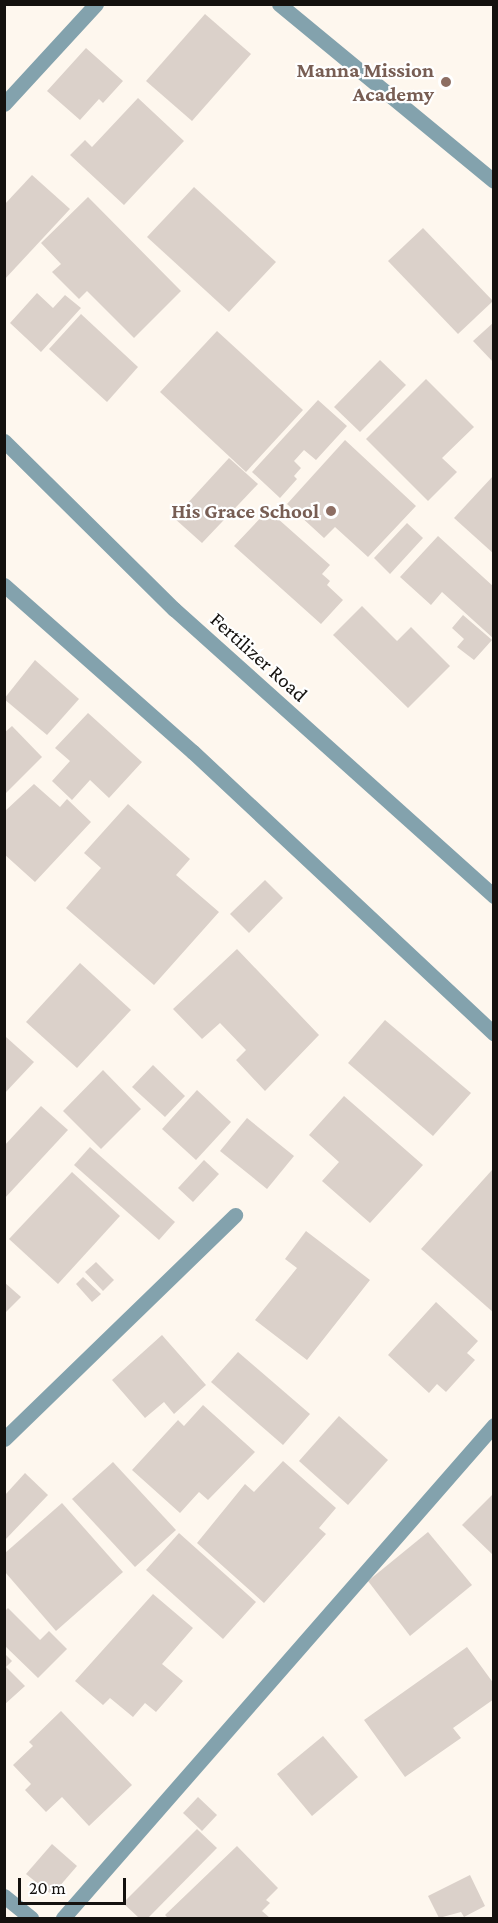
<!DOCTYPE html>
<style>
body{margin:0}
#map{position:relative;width:498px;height:1923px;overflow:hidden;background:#fef7ee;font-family:"Crimson Pro",serif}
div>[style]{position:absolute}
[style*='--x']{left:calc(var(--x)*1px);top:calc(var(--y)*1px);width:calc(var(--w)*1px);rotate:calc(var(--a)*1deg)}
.building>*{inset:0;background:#dbd1ca}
.service>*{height:15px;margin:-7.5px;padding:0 7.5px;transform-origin:7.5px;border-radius:7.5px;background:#83a2ad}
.minor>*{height:15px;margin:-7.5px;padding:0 7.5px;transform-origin:7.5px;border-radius:7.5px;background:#83a2ad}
.tertiary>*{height:15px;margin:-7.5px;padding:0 7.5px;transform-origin:7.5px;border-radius:7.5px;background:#83a2ad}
.dots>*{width:16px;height:16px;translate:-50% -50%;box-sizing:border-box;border:3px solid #fff;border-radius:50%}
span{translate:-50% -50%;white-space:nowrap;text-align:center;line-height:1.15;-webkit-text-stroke:4.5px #fff;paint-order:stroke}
.education-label{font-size:21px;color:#785e54;font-weight:700}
.right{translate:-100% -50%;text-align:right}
.street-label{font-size:21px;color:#14110e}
.frame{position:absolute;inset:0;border:6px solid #14110e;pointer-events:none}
.scale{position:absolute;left:18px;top:1878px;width:108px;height:27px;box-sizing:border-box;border:3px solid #14110e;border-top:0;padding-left:8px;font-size:18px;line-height:21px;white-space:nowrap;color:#14110e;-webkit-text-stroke:4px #fff;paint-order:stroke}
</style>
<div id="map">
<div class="building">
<i style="clip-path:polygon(205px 14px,251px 54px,192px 121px,146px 81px)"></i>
<i style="clip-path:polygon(86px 48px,123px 81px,103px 103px,99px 99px,80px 120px,47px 91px)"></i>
<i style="clip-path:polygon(138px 98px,184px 141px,124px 205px,70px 155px,85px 140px,92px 147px)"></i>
<i style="clip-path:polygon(32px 175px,70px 209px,4px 280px,4px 205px)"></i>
<i style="clip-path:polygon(194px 187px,276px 262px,229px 312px,147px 237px)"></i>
<i style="clip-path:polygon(88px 197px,181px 291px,134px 338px,87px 291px,79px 299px,52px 272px,61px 264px,41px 243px)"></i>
<i style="clip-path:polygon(423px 228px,493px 301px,458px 334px,388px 261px)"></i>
<i style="clip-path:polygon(37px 293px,53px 308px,65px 295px,81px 308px,41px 352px,10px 323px)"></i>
<i style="clip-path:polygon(81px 314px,138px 367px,107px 402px,49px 349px)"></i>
<i style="clip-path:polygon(494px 322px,494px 363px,473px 341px)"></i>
<i style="clip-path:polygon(217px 331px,303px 410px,246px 472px,160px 392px)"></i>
<i style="clip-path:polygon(380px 360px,406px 385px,360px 432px,334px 407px)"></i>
<i style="clip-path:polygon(426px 379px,474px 427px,442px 458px,457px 472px,428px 501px,366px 439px)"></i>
<i style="clip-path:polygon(318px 400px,347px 426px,316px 460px,304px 450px,294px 461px,301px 468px,294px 476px,297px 479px,280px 498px,252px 472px)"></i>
<i style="clip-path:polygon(345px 440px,416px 506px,368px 557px,335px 527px,324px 538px,287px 504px)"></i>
<i style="clip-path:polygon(229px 458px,258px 484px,202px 543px,174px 518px)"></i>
<i style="clip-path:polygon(494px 475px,494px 554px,454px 518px)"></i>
<i style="clip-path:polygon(268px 510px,330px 565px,322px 574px,330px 581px,327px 585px,343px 600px,321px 624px,234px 546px)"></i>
<i style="clip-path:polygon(407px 523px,423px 538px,390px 574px,374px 558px)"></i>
<i style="clip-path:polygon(438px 536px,494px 587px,494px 639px,442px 592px,431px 605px,400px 577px)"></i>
<i style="clip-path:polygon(362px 606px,397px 641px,411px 627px,450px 666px,408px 708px,333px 635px)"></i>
<i style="clip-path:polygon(463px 615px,492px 640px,474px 660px,457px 647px,464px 639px,452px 628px)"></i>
<i style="clip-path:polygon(35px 660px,79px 699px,47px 735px,4px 699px)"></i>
<i style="clip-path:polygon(88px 713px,142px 762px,109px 798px,90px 780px,72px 800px,52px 781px,70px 761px,55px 748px)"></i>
<i style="clip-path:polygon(12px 726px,42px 757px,4px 795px,4px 733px)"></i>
<i style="clip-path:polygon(34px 784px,60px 807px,67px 799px,91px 822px,35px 882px,4px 854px,4px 812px)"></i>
<i style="clip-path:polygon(128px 804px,190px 859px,176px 875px,219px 912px,154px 985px,66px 908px,101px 868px,84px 853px)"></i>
<i style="clip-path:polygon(265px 880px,283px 898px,249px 933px,230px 914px)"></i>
<i style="clip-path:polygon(237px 949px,319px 1035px,265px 1091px,236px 1060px,246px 1050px,220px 1023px,202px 1039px,173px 1009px)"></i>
<i style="clip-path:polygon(80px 963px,131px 1010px,77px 1068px,26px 1022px)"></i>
<i style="clip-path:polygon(385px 1020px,471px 1093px,433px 1136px,348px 1063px)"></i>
<i style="clip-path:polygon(6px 1037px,34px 1062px,4px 1094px,4px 1038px)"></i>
<i style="clip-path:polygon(153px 1065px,185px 1096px,165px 1117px,132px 1087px)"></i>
<i style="clip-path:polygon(103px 1070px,141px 1109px,101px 1149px,63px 1111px)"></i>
<i style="clip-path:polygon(197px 1090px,231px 1122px,196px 1160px,162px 1129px)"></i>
<i style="clip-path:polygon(344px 1096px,423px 1165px,370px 1223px,322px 1181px,339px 1162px,309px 1135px)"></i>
<i style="clip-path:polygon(41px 1106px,68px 1130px,4px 1199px,4px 1146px)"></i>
<i style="clip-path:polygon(247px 1118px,294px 1156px,267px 1189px,220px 1151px)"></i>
<i style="clip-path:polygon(90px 1147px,175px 1222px,159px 1240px,74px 1165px)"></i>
<i style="clip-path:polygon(204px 1160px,219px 1174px,193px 1202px,178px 1188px)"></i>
<i style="clip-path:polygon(492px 1170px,494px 1171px,494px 1313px,421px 1249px)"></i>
<i style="clip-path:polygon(72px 1172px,120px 1216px,58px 1284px,9px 1239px)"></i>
<i style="clip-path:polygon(306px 1231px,370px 1280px,307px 1360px,255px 1320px,297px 1268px,285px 1259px)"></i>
<i style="clip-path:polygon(96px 1262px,114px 1280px,103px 1291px,85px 1272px)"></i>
<i style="clip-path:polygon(83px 1277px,101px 1294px,92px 1302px,76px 1284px)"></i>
<i style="clip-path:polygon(4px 1282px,21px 1297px,4px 1314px)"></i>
<i style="clip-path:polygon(436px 1302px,478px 1341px,467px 1353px,475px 1360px,446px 1392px,437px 1384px,429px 1393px,388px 1355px)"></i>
<i style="clip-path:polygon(162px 1335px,206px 1385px,174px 1414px,164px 1402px,145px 1418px,112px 1380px)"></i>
<i style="clip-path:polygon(238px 1352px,310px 1414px,283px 1445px,211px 1382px)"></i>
<i style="clip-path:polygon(203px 1405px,255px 1452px,208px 1500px,199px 1492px,180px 1513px,132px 1470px,178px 1420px,184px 1426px)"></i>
<i style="clip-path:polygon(339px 1416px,388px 1460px,348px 1505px,299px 1461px)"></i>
<i style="clip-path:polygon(283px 1461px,336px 1508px,319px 1528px,326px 1534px,264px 1603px,197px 1543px,245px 1484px,254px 1492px)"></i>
<i style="clip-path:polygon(113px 1462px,176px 1530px,135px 1567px,72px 1499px)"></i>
<i style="clip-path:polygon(25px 1473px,48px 1495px,5px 1540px,5px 1495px)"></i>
<i style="clip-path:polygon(494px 1493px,494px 1556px,462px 1525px)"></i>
<i style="clip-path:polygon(62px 1503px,123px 1572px,56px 1631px,5px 1572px,5px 1553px)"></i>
<i style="clip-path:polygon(428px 1532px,472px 1585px,410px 1636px,368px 1581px)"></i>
<i style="clip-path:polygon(179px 1533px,256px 1602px,223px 1639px,146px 1570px)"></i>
<i style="clip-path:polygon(153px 1594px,193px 1628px,162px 1664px,183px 1681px,156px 1712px,145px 1703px,133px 1717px,110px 1698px,103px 1705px,75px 1681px)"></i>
<i style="clip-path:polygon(8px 1608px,40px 1640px,49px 1631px,67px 1649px,38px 1678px,4px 1645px,4px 1612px)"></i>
<i style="clip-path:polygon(467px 1647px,494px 1684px,494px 1699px,453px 1728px,461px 1738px,405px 1777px,364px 1720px)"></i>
<i style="clip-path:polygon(4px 1653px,12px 1661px,6px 1667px,25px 1686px,4px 1705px)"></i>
<i style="clip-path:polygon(61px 1711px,132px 1785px,89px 1826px,62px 1797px,46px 1812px,25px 1790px,31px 1784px,13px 1765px,33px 1746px,29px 1742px)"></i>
<i style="clip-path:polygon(323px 1736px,358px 1777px,312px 1816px,277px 1774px)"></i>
<i style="clip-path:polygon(198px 1797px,217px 1815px,202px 1831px,183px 1813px)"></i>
<i style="clip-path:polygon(197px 1829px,217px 1848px,148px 1918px,139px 1918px,123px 1903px)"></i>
<i style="clip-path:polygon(52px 1844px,77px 1866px,52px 1895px,26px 1874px)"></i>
<i style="clip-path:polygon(237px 1846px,278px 1888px,266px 1900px,270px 1903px,262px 1911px,270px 1918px,168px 1918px,165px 1915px)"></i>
<i style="clip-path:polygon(470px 1875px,485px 1906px,464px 1917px,461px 1912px,439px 1918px,428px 1896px)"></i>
</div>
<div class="service">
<i style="--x:4;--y:585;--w:252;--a:41.5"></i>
<i style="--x:193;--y:752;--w:412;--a:43.1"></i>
</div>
<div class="minor">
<i style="--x:279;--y:4;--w:278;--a:39.5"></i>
<i style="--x:4;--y:104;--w:136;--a:-47.4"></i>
<i style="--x:4;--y:1439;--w:322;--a:-44.1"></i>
<i style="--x:4;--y:1896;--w:35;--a:39"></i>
<i style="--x:63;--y:1918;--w:655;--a:-48.84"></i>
</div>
<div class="tertiary">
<i style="--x:4;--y:441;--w:239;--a:44.7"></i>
<i style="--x:174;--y:609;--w:430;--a:41.9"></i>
</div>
<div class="dots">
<i style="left:446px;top:82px;background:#8d6e63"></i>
<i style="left:331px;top:511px;background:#8d6e63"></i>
</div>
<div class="education-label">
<span class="right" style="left:434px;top:82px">Manna Mission<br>Academy</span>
<span class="right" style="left:319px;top:511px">His Grace School</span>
</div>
<div class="street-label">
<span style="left:259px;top:657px;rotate:42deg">Fertilizer Road</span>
</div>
<div class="frame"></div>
<div class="scale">20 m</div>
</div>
